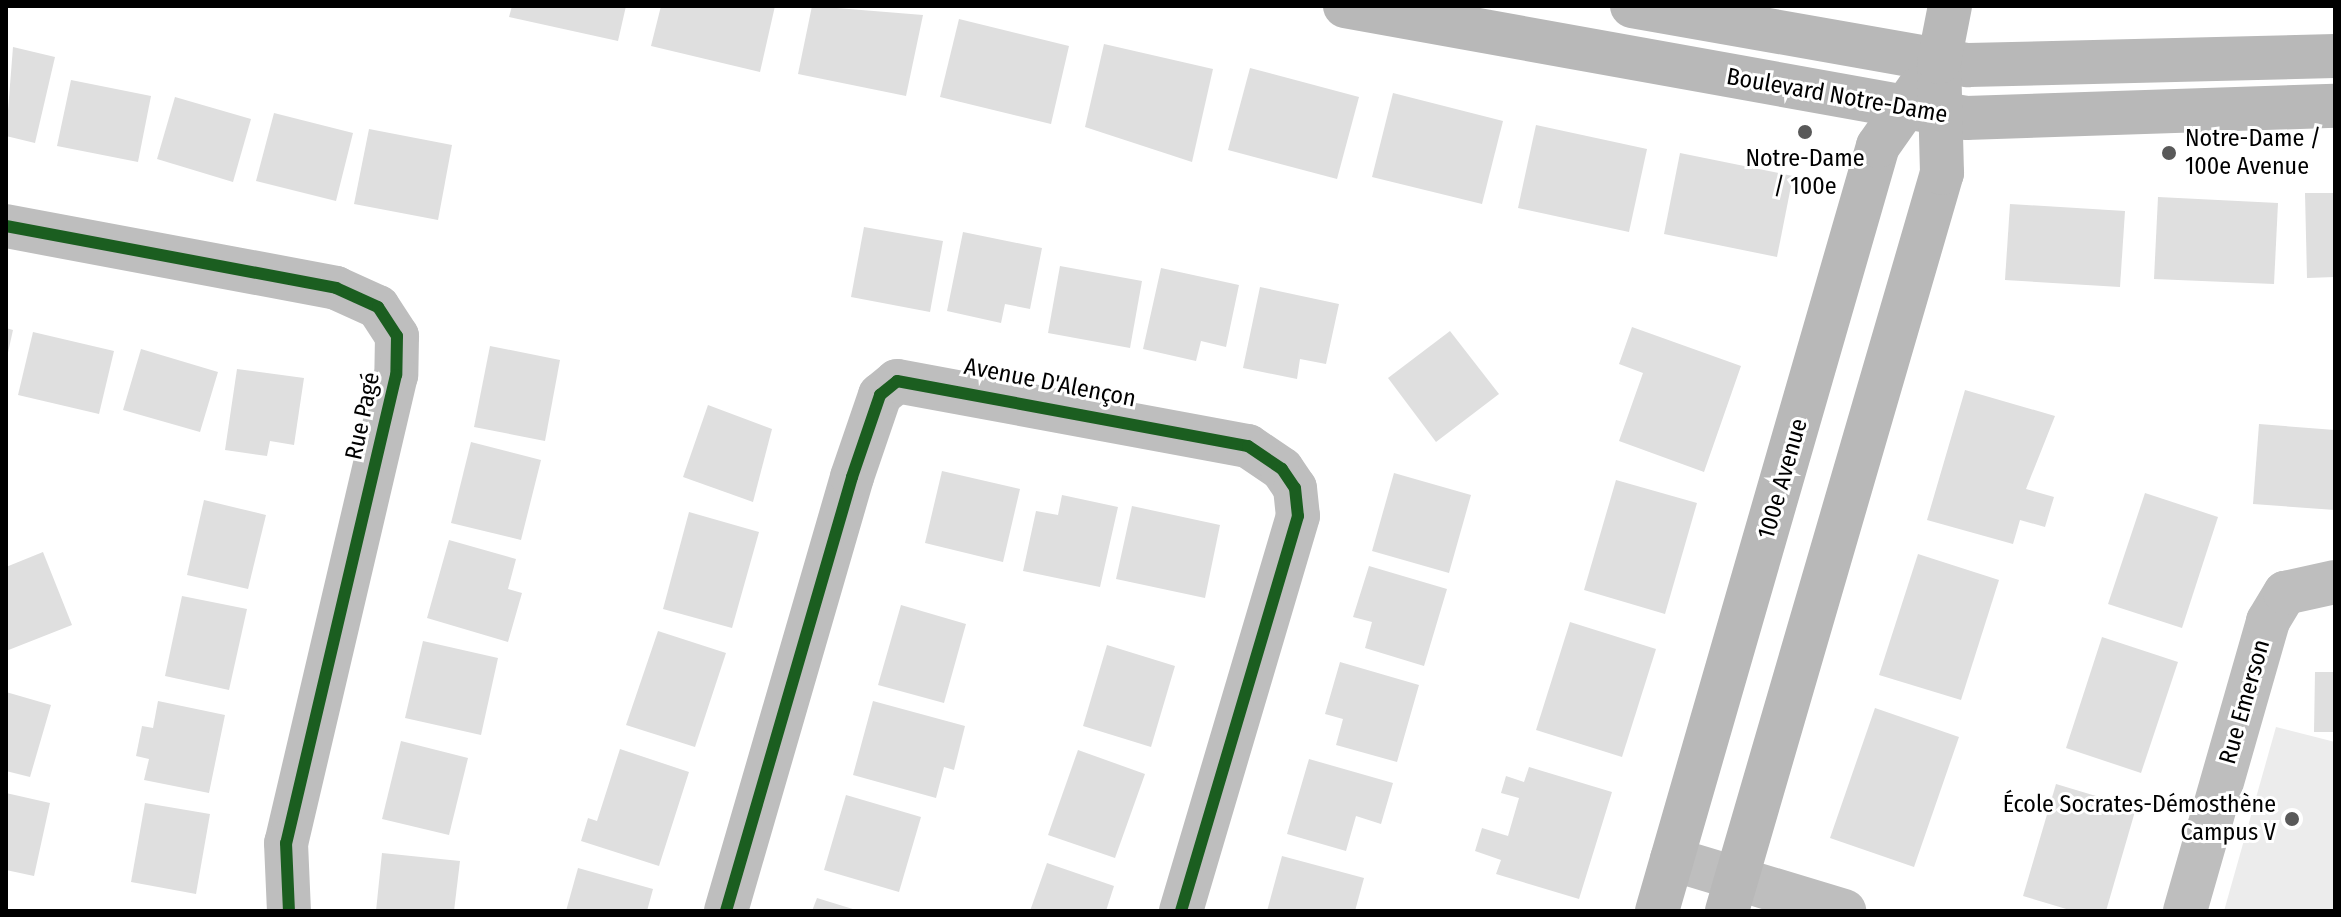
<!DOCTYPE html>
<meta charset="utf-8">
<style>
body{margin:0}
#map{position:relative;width:2341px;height:917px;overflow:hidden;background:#fff;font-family:"Fira Sans Condensed",sans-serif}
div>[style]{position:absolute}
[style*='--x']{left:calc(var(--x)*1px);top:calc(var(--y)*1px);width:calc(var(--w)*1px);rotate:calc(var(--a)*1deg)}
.green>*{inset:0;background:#ececec}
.building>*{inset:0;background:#dfdfdf}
.street>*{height:44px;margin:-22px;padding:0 22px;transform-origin:22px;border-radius:22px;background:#bebebe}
.secondary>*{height:44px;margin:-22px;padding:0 22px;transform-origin:22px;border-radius:22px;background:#b8b8b8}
.cycleway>*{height:12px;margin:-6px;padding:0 6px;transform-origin:6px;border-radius:6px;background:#1b5e20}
.dots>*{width:22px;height:22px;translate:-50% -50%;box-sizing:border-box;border:4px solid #fff;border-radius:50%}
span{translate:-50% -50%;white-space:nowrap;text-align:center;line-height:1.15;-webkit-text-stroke:6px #fff;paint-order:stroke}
.street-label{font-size:24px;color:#000}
.poi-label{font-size:24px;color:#000}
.left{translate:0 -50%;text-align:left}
.right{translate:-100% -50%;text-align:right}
.frame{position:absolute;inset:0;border:8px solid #000;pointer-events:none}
</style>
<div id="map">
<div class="green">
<i style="clip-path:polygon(2276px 727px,2335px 742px,2335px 911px,2224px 911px)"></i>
</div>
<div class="building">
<i style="clip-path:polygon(512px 6px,626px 6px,618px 41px,509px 17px)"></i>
<i style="clip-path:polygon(661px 6px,775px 6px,760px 72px,651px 46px)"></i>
<i style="clip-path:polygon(812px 6px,923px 15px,906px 96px,798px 74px)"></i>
<i style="clip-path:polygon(959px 19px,1069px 46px,1051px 124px,940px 97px)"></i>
<i style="clip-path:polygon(1104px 44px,1213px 69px,1192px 162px,1085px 127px)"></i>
<i style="clip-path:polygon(13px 47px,55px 57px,35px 143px,6px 136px)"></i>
<i style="clip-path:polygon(1250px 68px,1359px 97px,1337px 179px,1228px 150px)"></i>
<i style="clip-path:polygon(71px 80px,151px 96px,138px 162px,57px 146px)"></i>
<i style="clip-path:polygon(1393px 93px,1503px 121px,1482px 204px,1372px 177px)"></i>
<i style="clip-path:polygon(175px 97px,251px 119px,233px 182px,157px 159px)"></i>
<i style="clip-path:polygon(274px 113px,353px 133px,336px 201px,256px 181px)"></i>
<i style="clip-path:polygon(1536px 125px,1647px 149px,1629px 232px,1518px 208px)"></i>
<i style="clip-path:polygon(369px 129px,452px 145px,438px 220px,354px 204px)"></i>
<i style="clip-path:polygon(1680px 153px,1793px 176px,1777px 257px,1664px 234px)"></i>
<i style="clip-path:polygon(2305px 193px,2335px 193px,2335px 277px,2307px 278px)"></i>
<i style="clip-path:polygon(2158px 197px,2278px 203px,2274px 284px,2154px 279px)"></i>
<i style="clip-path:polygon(2010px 204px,2125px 211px,2120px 287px,2005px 280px)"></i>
<i style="clip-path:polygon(864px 227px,943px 241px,930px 312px,851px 297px)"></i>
<i style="clip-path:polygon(963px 232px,1042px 248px,1030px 309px,1005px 304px,1001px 323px,947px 311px)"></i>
<i style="clip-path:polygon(1060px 266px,1142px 281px,1130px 348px,1048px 333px)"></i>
<i style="clip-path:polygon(1161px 268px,1239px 285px,1226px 347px,1201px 341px,1196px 361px,1143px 349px)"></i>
<i style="clip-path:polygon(1260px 287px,1339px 304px,1326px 364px,1300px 359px,1297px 379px,1243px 368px)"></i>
<i style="clip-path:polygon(1632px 327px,1741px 366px,1704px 472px,1619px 441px,1643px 373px,1619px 364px)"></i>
<i style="clip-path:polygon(6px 328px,13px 330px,7px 357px,6px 357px)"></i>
<i style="clip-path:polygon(1450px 331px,1499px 394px,1436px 442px,1388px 378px)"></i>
<i style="clip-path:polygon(33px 332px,114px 351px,99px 414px,18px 395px)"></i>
<i style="clip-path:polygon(490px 346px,560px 360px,545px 441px,474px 427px)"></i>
<i style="clip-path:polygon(141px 349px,218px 372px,200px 432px,123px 410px)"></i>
<i style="clip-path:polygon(237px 369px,304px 378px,294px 445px,270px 441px,267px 456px,225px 450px)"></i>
<i style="clip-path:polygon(1965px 390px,2055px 416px,2026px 489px,2054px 497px,2045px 527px,2020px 520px,2013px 544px,1927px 520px)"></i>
<i style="clip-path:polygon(708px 405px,772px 429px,753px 502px,683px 477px)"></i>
<i style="clip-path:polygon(2259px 424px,2335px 430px,2335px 510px,2253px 504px)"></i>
<i style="clip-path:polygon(471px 442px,541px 460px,521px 540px,451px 523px)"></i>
<i style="clip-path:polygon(942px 471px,1020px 489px,1003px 562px,925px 543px)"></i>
<i style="clip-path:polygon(1394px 473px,1471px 495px,1449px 573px,1372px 551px)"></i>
<i style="clip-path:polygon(1616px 480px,1697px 503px,1665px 614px,1584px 590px)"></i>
<i style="clip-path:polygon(2145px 493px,2218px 517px,2182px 628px,2108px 604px)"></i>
<i style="clip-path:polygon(1062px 495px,1118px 507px,1100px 587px,1023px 571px,1036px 511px,1058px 515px)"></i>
<i style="clip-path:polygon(204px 500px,266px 515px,248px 589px,187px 575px)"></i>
<i style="clip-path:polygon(1132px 506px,1220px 525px,1205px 598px,1116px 579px)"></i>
<i style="clip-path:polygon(689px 512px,759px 532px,732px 628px,663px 609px)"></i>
<i style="clip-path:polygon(449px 540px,516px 559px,508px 589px,522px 593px,508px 642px,427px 618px)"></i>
<i style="clip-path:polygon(43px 552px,72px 625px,6px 651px,6px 567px)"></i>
<i style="clip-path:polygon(1918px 554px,1999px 580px,1961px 700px,1879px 675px)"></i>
<i style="clip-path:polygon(1369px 566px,1447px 589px,1424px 666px,1365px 648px,1372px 622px,1353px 617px)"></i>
<i style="clip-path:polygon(182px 596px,247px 609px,229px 690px,165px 676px)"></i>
<i style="clip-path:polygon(901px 605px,966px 624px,944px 703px,878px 685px)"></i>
<i style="clip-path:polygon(1570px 622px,1656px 649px,1622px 757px,1536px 730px)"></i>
<i style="clip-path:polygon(658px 631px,726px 653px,695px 747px,626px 725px)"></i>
<i style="clip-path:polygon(2102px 637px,2178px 662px,2141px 773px,2066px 748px)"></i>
<i style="clip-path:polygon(423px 641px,498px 658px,481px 735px,405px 718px)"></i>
<i style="clip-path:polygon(1107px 645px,1175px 666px,1151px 747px,1083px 726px)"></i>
<i style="clip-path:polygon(1340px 662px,1419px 685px,1397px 762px,1336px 745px,1343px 719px,1325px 714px)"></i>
<i style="clip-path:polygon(2315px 672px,2335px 672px,2335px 732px,2314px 732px)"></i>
<i style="clip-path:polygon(6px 692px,51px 705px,30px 777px,6px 771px)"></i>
<i style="clip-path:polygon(158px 701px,225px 715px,209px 793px,144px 780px,149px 759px,136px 756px,142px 726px,153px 728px)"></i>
<i style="clip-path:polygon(873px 701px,965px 726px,954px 770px,944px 767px,936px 798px,853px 775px)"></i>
<i style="clip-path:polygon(1875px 708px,1959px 737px,1914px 867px,1830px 838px)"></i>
<i style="clip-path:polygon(401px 741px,468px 758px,449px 835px,382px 819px)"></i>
<i style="clip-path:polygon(620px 749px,689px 772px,659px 866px,581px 841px,588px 818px,597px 821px)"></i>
<i style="clip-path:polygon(1078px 750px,1145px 774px,1115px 858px,1048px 835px)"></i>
<i style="clip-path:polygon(1309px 759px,1393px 783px,1381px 824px,1356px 816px,1346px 851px,1287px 834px)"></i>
<i style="clip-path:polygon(1529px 767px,1612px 792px,1579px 899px,1496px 874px,1501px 860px,1475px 851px,1482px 828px,1508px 836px,1519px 798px,1501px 793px,1506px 776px,1524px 782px)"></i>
<i style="clip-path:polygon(2056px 784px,2136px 808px,2106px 911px,2073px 911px,2023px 896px)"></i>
<i style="clip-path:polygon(6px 793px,50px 803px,34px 876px,6px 870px)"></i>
<i style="clip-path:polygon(846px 795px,921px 817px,899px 892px,824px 870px)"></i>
<i style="clip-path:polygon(145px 803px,210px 814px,196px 894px,131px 882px)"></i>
<i style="clip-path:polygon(382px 853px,460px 861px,454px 911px,376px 911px)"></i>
<i style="clip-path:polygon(1282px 856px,1364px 878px,1355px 911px,1267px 911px)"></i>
<i style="clip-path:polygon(1047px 863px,1114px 886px,1106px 911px,1030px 911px)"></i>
<i style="clip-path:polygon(578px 868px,653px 889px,647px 911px,566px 911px)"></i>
<i style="clip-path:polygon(817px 898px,856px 910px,856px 911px,812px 911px)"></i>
</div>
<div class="street">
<i style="--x:6;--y:226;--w:336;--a:10.6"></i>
<i style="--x:336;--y:288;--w:46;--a:24.3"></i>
<i style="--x:378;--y:307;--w:35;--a:57"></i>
<i style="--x:397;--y:336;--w:39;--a:91"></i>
<i style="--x:396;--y:375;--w:481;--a:103.2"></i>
<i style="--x:286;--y:843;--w:68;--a:87.5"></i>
<i style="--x:1672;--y:859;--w:180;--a:16.8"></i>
<i style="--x:726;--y:911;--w:452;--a:-73.8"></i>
<i style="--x:852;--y:477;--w:87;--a:-71.1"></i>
<i style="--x:880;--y:395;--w:22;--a:-39"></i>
<i style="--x:897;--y:381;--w:357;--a:10.5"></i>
<i style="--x:1248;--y:446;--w:41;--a:34.1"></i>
<i style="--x:1282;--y:469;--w:23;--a:56"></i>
<i style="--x:1295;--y:488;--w:28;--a:84"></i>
<i style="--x:1298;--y:516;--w:412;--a:106.5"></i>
<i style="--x:2185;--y:911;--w:302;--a:-74"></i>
<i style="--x:2268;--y:621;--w:33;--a:-59"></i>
<i style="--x:2285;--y:593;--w:51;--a:-12.4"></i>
</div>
<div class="secondary">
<i style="--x:1345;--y:6;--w:631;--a:10.22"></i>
<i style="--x:1966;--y:118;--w:369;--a:-1.9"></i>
<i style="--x:1632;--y:6;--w:341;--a:10"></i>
<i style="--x:1968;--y:65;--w:367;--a:-1.4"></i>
<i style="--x:1657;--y:911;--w:796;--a:-73.89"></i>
<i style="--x:1878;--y:146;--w:70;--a:-54.9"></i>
<i style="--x:1727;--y:911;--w:769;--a:-73.76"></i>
<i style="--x:1942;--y:173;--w:111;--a:-91.5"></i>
<i style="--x:1939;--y:62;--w:57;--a:-78.9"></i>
</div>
<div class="cycleway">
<i style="--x:6;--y:226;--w:336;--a:10.6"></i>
<i style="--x:336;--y:288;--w:46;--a:24.3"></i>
<i style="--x:378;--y:307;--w:35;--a:57"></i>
<i style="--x:397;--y:336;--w:39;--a:91"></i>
<i style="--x:396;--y:375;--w:481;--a:103.2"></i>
<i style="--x:286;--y:843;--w:68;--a:87.5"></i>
<i style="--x:726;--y:911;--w:452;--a:-73.8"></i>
<i style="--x:852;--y:477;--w:87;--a:-71.1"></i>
<i style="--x:880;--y:395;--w:22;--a:-39"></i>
<i style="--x:897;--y:381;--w:357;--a:10.5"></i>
<i style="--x:1248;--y:446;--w:41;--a:34.1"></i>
<i style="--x:1282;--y:469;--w:23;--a:56"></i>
<i style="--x:1295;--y:488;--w:28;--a:84"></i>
<i style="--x:1298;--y:516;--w:412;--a:106.5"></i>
</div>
<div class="dots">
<i style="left:1805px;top:132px;background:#595959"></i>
<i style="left:2169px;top:153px;background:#595959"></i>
<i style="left:2292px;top:819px;background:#595959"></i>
</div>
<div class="street-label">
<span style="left:1837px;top:96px;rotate:10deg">Boulevard Notre-Dame</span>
<span style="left:1050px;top:383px;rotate:11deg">Avenue D'Alençon</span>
<span style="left:363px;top:416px;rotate:-78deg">Rue Pagé</span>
<span style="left:1783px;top:479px;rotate:-74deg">100e Avenue</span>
<span style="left:2245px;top:702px;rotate:-74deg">Rue Emerson</span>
</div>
<div class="poi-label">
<span class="left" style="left:2185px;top:153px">Notre-Dame /<br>100e Avenue</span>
<span style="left:1805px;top:173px">Notre-Dame<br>/ 100e</span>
<span class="right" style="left:2276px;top:819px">École Socrates-Démosthène<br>Campus V</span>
</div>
<div class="frame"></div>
</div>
